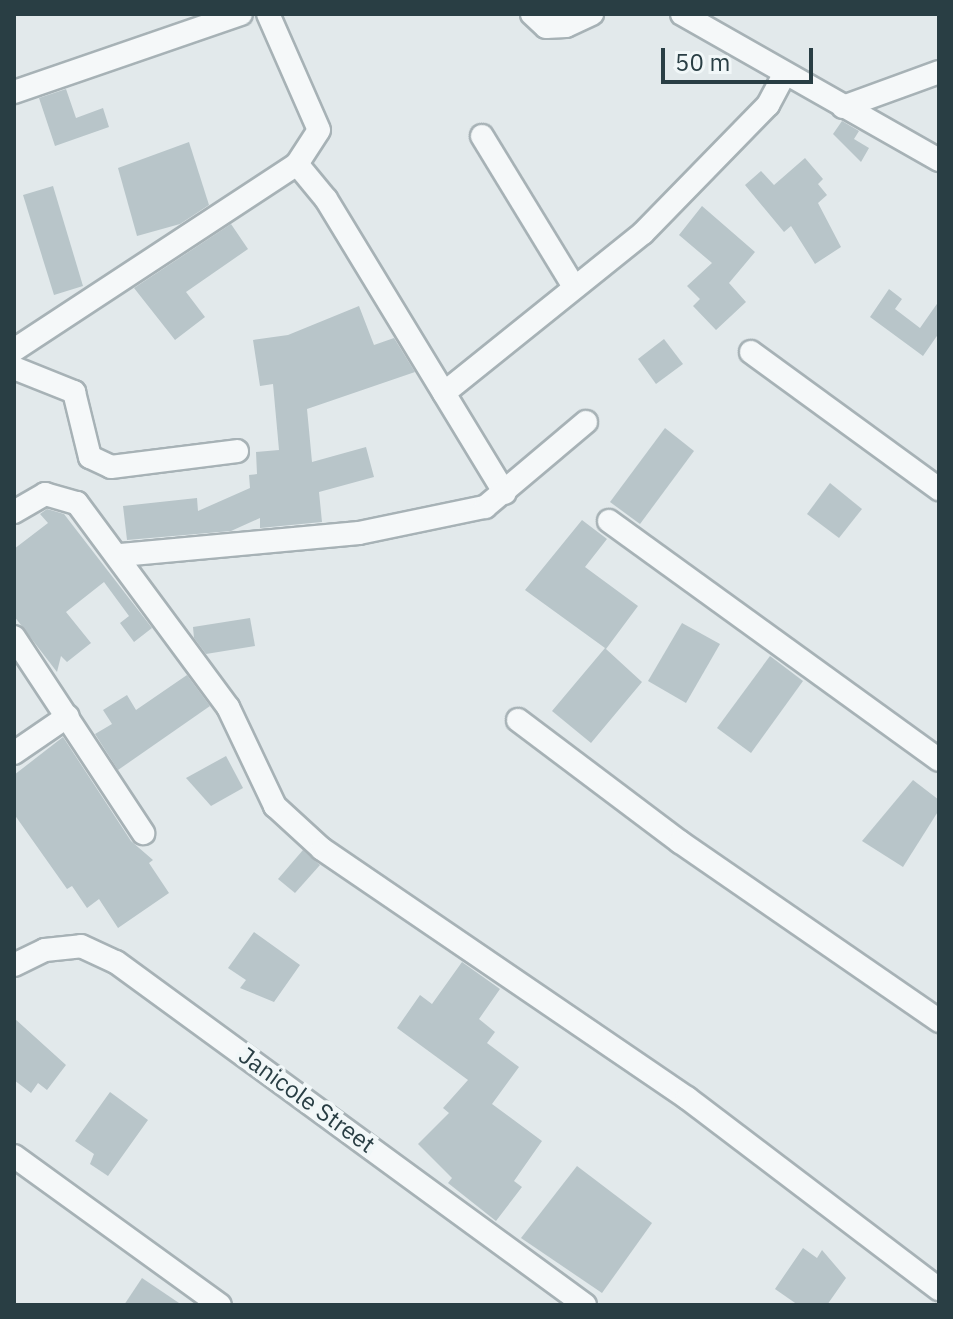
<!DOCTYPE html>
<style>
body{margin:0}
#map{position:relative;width:953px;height:1319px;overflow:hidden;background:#e2e9eb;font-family:"IBM Plex Sans",sans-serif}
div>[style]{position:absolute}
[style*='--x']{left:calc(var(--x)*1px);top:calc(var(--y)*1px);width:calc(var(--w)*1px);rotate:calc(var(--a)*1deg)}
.building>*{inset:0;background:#b8c5c9}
.roads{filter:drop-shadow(2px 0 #a7b2b6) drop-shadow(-2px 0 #a7b2b6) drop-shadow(0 2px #a7b2b6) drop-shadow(0 -2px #a7b2b6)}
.minor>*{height:22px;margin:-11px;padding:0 11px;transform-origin:11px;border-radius:11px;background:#f5f8f9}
span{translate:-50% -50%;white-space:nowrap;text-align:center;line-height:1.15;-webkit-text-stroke:8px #f1f7f8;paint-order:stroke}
.street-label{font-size:24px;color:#293e44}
.frame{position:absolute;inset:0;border:16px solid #293e44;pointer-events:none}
.scale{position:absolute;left:661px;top:48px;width:152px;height:36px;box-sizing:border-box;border:4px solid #293e44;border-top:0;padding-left:10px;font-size:24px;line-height:28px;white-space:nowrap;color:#293e44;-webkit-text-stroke:6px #f1f7f8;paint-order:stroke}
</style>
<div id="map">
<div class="building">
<i style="clip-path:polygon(66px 89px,76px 118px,103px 108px,109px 127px,55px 146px,39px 98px)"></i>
<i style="clip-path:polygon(842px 121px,859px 131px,854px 139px,869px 148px,861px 162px,833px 134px)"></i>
<i style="clip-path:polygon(189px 142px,209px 205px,180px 224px,137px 236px,118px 168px)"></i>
<i style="clip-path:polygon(805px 158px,823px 179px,818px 184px,827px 195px,818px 203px,841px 247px,815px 264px,791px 226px,784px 232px,745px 185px,761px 171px,774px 185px)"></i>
<i style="clip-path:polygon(53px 186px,83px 286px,54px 295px,23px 195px)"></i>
<i style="clip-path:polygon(702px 206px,755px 252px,729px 283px,746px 302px,716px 330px,693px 306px,700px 299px,687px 286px,712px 263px,679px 235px)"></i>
<i style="clip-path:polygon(231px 224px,248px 249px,186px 292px,205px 317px,175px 340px,134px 288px)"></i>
<i style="clip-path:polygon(889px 289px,902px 299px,895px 309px,920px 328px,939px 301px,939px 333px,923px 356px,870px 317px)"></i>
<i style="clip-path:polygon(359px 306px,374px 345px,394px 338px,415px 372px,307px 409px,312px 462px,366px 447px,374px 477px,319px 492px,322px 522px,260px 528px,260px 518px,231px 531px,127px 540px,123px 506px,197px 498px,198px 511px,250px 488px,249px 475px,257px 474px,256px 452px,279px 450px,273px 384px,260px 386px,253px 340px,288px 335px)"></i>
<i style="clip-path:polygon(664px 339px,683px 364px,656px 384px,638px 359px)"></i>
<i style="clip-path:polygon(665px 428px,694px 451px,640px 524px,610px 502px)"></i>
<i style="clip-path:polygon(830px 483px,862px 509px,839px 538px,807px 514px)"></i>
<i style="clip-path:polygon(47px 509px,64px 514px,152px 628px,134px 642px,120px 623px,129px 616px,104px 582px,66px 612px,91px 643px,67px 662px,61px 656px,57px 672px,14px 616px,14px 549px,48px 523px,40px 514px)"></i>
<i style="clip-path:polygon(582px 520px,607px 539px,585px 567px,638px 606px,606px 649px,642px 682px,591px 743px,552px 711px,605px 648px,525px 590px)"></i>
<i style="clip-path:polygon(250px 618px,255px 646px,206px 654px,194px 638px,193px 627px)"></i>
<i style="clip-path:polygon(682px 623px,720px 644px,686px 703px,648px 681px)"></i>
<i style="clip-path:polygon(770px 656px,803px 681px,751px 753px,717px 728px)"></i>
<i style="clip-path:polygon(187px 675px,210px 706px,118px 770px,95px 734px,112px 724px,103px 710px,127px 695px,136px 710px)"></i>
<i style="clip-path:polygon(63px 737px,131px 841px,153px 860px,149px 863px,169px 893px,118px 928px,99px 899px,87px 908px,72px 886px,67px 889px,14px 814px,14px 775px)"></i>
<i style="clip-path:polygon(226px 756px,243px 788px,211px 806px,186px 778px)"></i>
<i style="clip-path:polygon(913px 780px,939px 800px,939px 810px,903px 867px,862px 841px)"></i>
<i style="clip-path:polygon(303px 850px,320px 865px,295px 893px,278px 879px)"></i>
<i style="clip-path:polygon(254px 932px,300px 965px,274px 1002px,240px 988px,246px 980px,228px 968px)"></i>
<i style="clip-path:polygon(462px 962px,500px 989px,479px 1019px,495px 1032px,487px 1043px,519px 1067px,492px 1104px,542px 1141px,514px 1181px,522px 1187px,496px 1221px,448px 1183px,452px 1178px,418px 1144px,449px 1113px,443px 1108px,468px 1080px,397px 1028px,420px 995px,432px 1004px)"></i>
<i style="clip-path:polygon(14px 1018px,66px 1065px,47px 1090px,38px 1083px,31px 1093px,14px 1080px)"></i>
<i style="clip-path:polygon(110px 1092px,148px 1120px,108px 1176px,90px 1164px,94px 1154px,75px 1141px)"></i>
<i style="clip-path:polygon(577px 1166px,652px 1223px,602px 1293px,521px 1238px)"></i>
<i style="clip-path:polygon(803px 1248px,817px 1258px,822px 1250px,846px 1278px,827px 1305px,798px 1305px,775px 1289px)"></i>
<i style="clip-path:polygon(142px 1278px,182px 1305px,124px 1305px)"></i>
</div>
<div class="roads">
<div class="minor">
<i style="--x:532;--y:14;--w:19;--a:43"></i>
<i style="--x:546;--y:27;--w:20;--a:-3"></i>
<i style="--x:566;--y:26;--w:29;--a:-25"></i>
<i style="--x:682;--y:14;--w:296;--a:29.6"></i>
<i style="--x:14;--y:92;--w:240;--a:-19"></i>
<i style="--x:843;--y:107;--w:102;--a:-20"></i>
<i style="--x:482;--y:136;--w:177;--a:58.6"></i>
<i style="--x:297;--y:164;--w:45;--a:50.4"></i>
<i style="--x:326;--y:199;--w:344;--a:58.7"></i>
<i style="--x:14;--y:350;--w:339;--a:-33.3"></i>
<i style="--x:297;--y:164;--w:40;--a:-57.1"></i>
<i style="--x:319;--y:130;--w:127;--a:-113.7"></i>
<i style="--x:751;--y:352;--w:233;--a:36.1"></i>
<i style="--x:14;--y:368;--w:65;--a:21.8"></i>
<i style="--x:74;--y:392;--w:67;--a:76.2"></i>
<i style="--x:90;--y:457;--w:23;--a:25"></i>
<i style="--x:111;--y:467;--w:127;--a:-7.2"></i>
<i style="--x:444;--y:393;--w:255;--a:-38.8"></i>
<i style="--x:643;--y:233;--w:179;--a:-45.7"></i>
<i style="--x:768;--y:105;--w:34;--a:-62"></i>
<i style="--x:14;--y:512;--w:36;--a:-30"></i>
<i style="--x:45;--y:494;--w:33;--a:16"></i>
<i style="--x:77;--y:503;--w:254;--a:53.5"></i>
<i style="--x:228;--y:707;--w:110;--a:64.6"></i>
<i style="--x:275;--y:806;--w:64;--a:42.5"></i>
<i style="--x:322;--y:849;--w:442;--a:34.3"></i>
<i style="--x:687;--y:1098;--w:316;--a:37.2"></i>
<i style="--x:609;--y:521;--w:407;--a:35.9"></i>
<i style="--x:121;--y:555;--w:239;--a:-5.3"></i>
<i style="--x:359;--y:533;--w:129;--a:-11.7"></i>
<i style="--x:485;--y:507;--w:132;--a:-40.1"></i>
<i style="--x:14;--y:637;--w:235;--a:56.6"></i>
<i style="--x:518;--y:720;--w:203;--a:37"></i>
<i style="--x:680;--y:842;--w:315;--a:34.6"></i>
<i style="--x:14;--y:753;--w:65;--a:-34.4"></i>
<i style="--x:14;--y:965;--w:34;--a:-26"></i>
<i style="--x:45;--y:950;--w:36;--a:-6"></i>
<i style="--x:81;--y:946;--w:38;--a:25"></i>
<i style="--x:116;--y:962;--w:581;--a:36.18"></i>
<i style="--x:14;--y:1156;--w:254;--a:35.9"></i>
</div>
</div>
<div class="street-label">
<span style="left:307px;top:1100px;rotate:36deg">Janicole Street</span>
</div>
<div class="frame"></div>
<div class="scale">50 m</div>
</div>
